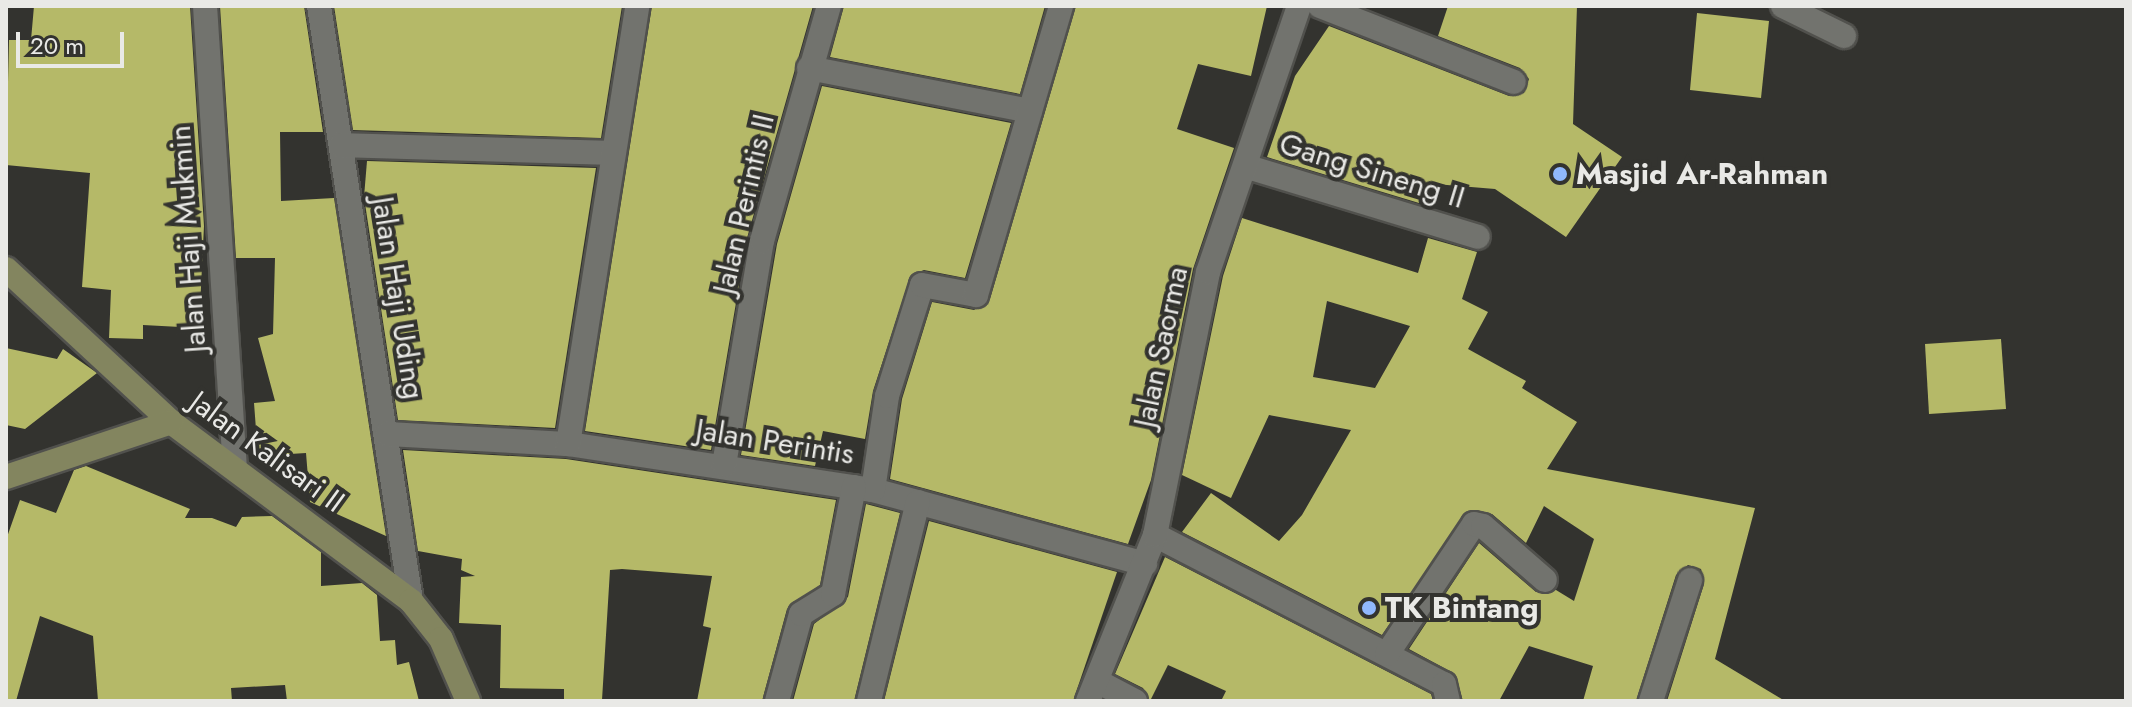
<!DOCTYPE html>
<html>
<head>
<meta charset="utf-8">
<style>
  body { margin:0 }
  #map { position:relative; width:2132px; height:707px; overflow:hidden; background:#33332f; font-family:Jost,sans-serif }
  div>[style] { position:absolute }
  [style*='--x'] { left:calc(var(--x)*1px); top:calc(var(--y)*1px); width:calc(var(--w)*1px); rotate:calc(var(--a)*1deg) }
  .building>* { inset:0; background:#b5b968 }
  .roads { filter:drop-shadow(2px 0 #51514d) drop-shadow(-2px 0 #51514d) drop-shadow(0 2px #51514d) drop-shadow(0 -2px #51514d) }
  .street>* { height:24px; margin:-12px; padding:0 12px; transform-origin:12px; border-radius:12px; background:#72736e }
  .secondary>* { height:24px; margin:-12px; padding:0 12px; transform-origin:12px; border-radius:12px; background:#83855f }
  .dots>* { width:22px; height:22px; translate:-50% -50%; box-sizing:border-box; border:4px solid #33332f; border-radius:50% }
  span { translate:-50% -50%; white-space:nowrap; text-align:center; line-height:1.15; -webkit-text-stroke:8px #33332f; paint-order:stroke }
  .street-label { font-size:30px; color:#e9e9e6 }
  .poi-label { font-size:30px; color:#e9e9e6; font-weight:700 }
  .left { translate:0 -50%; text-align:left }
  .frame { position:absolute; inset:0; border:8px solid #e9e9e6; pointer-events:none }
  .scale { position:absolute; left:16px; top:32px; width:108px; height:36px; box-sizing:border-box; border:4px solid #e9e9e6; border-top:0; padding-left:10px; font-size:24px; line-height:28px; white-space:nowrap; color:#e9e9e6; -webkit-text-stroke:6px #33332f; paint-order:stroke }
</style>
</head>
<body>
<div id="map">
  <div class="building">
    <i style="clip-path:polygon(34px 6px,190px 6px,204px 226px,199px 328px,143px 325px,143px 339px,109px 338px,111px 290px,82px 287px,90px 173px,6px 165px,9px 40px,31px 40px)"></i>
    <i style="clip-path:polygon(220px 6px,304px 6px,323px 132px,280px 132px,281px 201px,334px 198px,386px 536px,310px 502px,306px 453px,258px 456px,254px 403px,275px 401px,258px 338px,273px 334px,275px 258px,236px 258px)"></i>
    <i style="clip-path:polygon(334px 6px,622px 6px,601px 138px,353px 130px)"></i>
    <i style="clip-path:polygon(652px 6px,813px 6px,747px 238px,711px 450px,585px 431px)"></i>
    <i style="clip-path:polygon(844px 6px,1045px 6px,1020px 94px,830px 57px)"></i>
    <i style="clip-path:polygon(1076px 6px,1267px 6px,1251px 76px,1198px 64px,1177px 129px,1234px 148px,1193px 269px,1151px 480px,1128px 544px,890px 479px,902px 399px,932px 302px,974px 310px,990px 299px)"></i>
    <i style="clip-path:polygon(1448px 6px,1577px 6px,1573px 124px,1622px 157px,1566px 237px,1495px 189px,1423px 183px,1419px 203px,1267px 157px,1295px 76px,1329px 26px,1509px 96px,1524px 93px,1529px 79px,1520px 68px,1438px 36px)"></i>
    <i style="clip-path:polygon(1697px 13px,1769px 21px,1761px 98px,1690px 90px)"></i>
    <i style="clip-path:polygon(822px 86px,1011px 123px,965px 278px,924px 270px,911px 275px,873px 391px,865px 439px,823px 431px,815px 466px,741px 455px,777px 244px)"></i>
    <i style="clip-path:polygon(367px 161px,596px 168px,555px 428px,398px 420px,364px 197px)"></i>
    <i style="clip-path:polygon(evenodd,1242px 218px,1418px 273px,1428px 238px,1477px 252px,1462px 299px,1488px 312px,1468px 349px,1526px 381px,1522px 388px,1577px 422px,1547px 469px,1755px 508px,1715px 659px,1785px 701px,1667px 701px,1704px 584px,1701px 569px,1688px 565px,1676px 575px,1636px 701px,1583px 701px,1593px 666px,1529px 646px,1499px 701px,1463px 701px,1455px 674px,1409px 649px,1479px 543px,1536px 592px,1556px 590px,1574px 601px,1594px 539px,1544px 506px,1526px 543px,1492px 514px,1468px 511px,1382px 635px,1182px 532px,1211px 493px,1279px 541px,1302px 515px,1351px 430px,1269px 415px,1231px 498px,1182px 475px,1223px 276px,1242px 218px,1327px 301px,1410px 326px,1375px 388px,1313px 377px,1327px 301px)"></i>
    <i style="clip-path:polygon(2001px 339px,2006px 409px,1929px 414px,1925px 344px)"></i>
    <i style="clip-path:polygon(6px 348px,57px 359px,63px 349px,97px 373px,25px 429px,6px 425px)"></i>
    <i style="clip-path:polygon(403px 450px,566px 459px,836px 500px,820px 585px,787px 609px,762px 701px,697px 701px,711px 628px,703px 626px,712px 576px,622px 569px,610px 570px,602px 700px,564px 699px,564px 689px,500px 688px,501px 625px,459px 623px,461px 577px,475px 576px,461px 570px,462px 559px,418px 551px)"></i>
    <i style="clip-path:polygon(86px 466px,190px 509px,185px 518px,212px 518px,236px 527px,242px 517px,272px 516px,321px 552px,321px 586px,362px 583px,377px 595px,380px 641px,395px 640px,397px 665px,409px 662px,419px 701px,287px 701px,285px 685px,231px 688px,232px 701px,98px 701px,93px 636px,40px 616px,16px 701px,6px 701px,6px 540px,20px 500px,56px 513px,74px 470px)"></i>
    <i style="clip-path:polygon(866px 504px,900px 513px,854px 701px,793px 701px,814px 624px,848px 597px)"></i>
    <i style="clip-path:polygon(929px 521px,1117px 572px,1073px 701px,884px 701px)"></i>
    <i style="clip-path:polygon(1165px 557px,1431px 694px,1433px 701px,1221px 701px,1226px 691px,1168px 665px,1150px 701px,1143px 688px,1115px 674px)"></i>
  </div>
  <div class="roads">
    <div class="street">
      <i style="--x:205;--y:6;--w:463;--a:86.3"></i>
      <i style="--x:319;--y:6;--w:602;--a:81.21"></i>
      <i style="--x:1320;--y:6;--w:208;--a:21.4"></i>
      <i style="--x:1783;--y:6;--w:68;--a:26.2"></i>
      <i style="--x:809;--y:68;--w:225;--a:11"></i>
      <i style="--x:341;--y:145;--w:270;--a:1.7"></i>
      <i style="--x:1248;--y:167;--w:240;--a:16.9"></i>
      <i style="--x:387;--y:434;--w:181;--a:3.2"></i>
      <i style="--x:568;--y:444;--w:308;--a:8.6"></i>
      <i style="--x:873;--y:490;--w:282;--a:15.2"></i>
      <i style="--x:568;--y:444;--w:443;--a:-81"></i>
      <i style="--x:724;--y:465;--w:227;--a:-80.4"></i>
      <i style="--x:762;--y:241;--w:244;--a:-74.1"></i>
      <i style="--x:873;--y:490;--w:95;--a:-81.5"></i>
      <i style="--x:887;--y:396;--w:116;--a:-72.5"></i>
      <i style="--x:922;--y:285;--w:55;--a:10.5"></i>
      <i style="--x:976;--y:295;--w:301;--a:-73.6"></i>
      <i style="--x:1155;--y:535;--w:325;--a:27.3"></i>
      <i style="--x:1444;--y:684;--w:17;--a:77"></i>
      <i style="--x:1387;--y:654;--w:156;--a:-56.2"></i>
      <i style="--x:1474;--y:524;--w:9;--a:13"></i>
      <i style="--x:1483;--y:526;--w:82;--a:41.1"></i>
      <i style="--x:1097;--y:681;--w:43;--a:27.8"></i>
      <i style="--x:777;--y:701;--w:90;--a:-74.6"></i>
      <i style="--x:801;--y:614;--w:38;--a:-32"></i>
      <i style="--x:833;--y:594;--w:109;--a:-78.9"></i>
      <i style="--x:869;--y:701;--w:205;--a:-76.2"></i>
      <i style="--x:1088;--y:701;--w:179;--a:-68"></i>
      <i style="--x:1155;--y:535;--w:268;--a:-78.6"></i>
      <i style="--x:1208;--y:272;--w:281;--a:-71.1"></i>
      <i style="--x:1651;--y:701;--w:127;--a:-72.1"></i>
    </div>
    <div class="secondary">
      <i style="--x:6;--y:269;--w:225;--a:42.8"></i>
      <i style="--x:171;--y:422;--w:299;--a:36.7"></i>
      <i style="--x:411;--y:601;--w:48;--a:51.7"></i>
      <i style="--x:441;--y:639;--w:68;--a:66.5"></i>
      <i style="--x:6;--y:477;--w:174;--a:-18.4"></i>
    </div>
  </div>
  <div class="dots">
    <i style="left:1560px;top:174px;background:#90b8fd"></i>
    <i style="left:1369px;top:608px;background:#90b8fd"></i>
  </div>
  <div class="street-label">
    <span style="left:1372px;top:171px;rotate:17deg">Gang Sineng II</span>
    <span style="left:744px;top:204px;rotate:-77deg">Jalan Perintis II</span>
    <span style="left:188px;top:239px;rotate:-94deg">Jalan Haji Mukmin</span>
    <span style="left:398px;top:298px;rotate:81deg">Jalan Haji Uding</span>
    <span style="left:1161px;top:347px;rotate:-78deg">Jalan Saorma</span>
    <span style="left:775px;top:442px;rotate:9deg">Jalan Perintis</span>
    <span style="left:267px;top:452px;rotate:36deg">Jalan Kalisari II</span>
  </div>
  <div class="poi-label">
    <span class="left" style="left:1576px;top:174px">Masjid Ar-Rahman</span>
    <span class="left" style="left:1385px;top:608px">TK Bintang</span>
  </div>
  <div class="frame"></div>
  <div class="scale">20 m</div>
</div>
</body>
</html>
